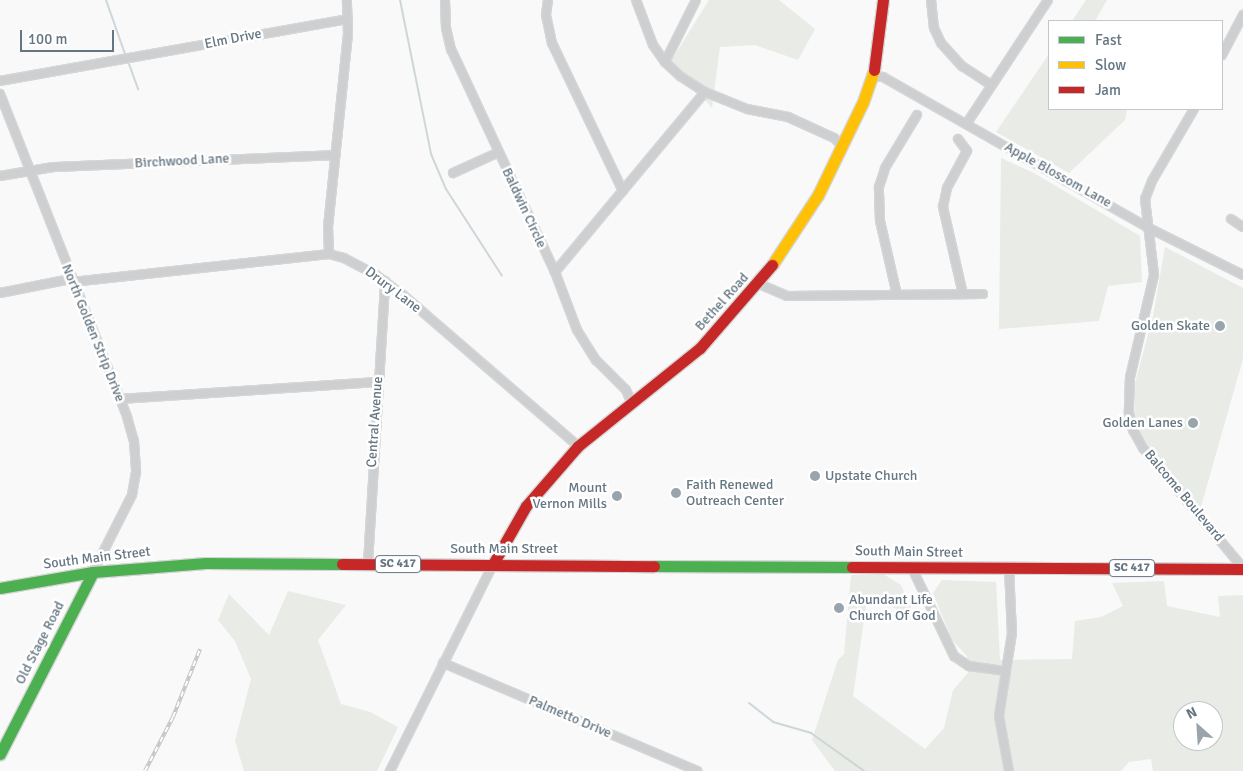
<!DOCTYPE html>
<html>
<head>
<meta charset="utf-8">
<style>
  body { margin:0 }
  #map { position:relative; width:1243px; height:771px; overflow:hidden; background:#f9f9f9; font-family:Signika,sans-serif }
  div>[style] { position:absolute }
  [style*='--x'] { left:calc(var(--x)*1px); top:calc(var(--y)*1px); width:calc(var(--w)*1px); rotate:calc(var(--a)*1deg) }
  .green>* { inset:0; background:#e8ebe6 }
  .stream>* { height:2px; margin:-1px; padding:0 1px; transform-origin:1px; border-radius:1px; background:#ced6d9 }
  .roads { filter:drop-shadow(1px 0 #d5d6d7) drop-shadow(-1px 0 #d5d6d7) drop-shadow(0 1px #d5d6d7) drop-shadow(0 -1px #d5d6d7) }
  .street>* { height:8px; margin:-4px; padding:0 4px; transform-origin:4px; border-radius:4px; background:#cecfd0 }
  .fast>* { height:11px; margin:-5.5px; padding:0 5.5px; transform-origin:5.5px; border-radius:5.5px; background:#4caf50 }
  .slow>* { height:11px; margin:-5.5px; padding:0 5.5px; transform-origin:5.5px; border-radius:5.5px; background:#ffc107 }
  .jam>* { height:11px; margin:-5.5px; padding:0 5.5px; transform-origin:5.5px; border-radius:5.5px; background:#c62828 }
  .rail>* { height:4px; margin-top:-2px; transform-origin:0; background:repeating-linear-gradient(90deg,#fff 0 5.5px,#c3c5c6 0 11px); box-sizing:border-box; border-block:1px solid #c3c5c6 }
  .dots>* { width:14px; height:14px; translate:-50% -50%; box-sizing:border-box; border:2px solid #fff; border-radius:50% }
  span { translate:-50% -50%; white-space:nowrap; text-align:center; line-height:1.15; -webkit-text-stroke:5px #fff; paint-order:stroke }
  .shield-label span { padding:1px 4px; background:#fff; border:1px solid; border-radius:4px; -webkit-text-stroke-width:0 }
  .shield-label { font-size:12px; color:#657683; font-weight:700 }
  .street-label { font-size:14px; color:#657683 }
  .poi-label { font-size:14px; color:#657683 }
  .right { translate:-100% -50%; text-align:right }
  .left { translate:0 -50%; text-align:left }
  .legend { position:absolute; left:1048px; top:20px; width:175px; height:90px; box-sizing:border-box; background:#fff; border:1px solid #c1c8cd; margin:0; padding:6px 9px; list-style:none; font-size:15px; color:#657683 }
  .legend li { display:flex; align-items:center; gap:10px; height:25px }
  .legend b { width:25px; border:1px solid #c1c8cd }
  .north { position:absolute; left:1173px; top:701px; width:50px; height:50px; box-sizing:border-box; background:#fff; border:1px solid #c1c8cd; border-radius:50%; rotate:334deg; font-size:14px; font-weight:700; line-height:20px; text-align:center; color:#657683 }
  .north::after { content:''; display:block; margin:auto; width:18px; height:22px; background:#99a4ac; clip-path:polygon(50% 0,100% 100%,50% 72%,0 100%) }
  .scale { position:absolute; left:20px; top:30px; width:94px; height:22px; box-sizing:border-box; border:2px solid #657683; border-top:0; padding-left:6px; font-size:15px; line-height:18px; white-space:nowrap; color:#657683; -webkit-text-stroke:4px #fff; paint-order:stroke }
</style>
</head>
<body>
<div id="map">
  <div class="green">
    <i style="clip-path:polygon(709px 0,779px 0,815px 29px,798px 60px,755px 45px,720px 47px,712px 108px,671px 61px)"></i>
    <i style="clip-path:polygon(1086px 0,1107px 0,1095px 21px,1072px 21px)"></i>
    <i style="clip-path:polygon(1049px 54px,1049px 109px,1127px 109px,1125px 120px,1069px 173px,996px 132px)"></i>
    <i style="clip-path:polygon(1001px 158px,1034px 173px,1140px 236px,1142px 282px,1108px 286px,1099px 321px,999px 329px)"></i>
    <i style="clip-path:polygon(1165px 247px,1243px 288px,1243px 359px,1200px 510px,1134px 427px,1135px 383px,1153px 316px)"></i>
    <i style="clip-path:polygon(evenodd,883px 574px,901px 585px,916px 619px,885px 603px,866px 606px,853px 696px,925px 749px,944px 728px,953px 690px,968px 673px,967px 656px,952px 640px,933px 593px,942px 580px,996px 582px,1000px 660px,1072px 659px,1075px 621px,1101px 617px,1123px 606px,1112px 583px,1164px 581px,1167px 606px,1220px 617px,1218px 596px,1243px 595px,1243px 771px,1153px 771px,1151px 759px,1129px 762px,1121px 771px,835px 771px,812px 740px,838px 660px,844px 654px,851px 575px,883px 574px,1183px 711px,1213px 711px,1213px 741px,1183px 741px,1183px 711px)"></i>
    <i style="clip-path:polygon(288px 591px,346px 605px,318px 640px,341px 704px,370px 712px,398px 727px,377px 771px,244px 771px,235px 741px,251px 679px,235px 641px,218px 620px,229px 594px,269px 635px)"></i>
  </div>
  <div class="stream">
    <i style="--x:106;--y:0;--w:57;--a:70.6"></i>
    <i style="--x:400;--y:0;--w:157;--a:78.6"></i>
    <i style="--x:431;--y:154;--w:38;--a:67"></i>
    <i style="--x:446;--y:189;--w:103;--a:57.2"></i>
    <i style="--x:129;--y:64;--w:27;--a:70"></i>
    <i style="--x:749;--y:703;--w:31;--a:38"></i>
    <i style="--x:773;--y:722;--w:40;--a:16"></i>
    <i style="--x:811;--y:733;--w:65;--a:35.6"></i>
  </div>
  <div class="roads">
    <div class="street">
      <i style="--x:445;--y:0;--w:28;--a:88"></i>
      <i style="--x:446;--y:28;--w:22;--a:77"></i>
      <i style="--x:451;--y:49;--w:246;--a:65"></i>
      <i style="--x:555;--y:272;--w:62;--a:69.2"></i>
      <i style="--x:577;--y:330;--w:36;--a:58"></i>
      <i style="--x:596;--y:360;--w:42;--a:45"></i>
      <i style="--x:626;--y:390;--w:12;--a:66"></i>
      <i style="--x:548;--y:0;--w:15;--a:98"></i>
      <i style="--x:546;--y:15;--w:29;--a:78"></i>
      <i style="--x:552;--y:43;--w:164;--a:64.4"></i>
      <i style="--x:636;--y:0;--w:48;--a:69.3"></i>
      <i style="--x:653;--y:45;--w:21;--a:55"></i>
      <i style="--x:665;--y:62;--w:21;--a:43"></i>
      <i style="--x:680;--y:76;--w:30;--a:33"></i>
      <i style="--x:705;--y:92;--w:45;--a:22"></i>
      <i style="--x:747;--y:109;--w:42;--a:11"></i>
      <i style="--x:788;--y:117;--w:51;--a:24.5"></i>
      <i style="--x:834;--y:138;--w:11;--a:45"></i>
      <i style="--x:931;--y:0;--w:28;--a:84"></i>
      <i style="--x:934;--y:28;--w:17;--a:65"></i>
      <i style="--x:941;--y:43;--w:31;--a:48"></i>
      <i style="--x:962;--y:66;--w:35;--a:33"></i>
      <i style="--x:1222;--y:55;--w:45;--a:-62.3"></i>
      <i style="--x:665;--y:62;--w:69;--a:-63.4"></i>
      <i style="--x:872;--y:76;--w:11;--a:5"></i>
      <i style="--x:883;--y:77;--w:304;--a:29.6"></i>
      <i style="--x:1147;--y:227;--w:107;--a:26.6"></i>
      <i style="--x:0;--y:81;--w:353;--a:-10.1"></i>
      <i style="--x:0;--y:94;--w:347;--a:68.5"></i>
      <i style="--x:127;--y:417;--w:25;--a:74"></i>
      <i style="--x:134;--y:441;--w:31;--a:86"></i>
      <i style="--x:136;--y:472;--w:23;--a:100"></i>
      <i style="--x:132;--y:495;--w:86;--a:116.9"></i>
      <i style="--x:1194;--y:109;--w:83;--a:120.3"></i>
      <i style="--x:1152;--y:181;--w:19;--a:111"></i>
      <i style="--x:1145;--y:199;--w:77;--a:83.2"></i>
      <i style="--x:1154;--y:275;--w:105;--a:103.2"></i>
      <i style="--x:1130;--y:377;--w:36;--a:92"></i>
      <i style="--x:1129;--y:413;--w:17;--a:77"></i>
      <i style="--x:1133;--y:430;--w:21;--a:61"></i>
      <i style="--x:1143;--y:448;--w:156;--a:50.2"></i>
      <i style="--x:967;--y:123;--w:147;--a:-56.6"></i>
      <i style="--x:958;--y:139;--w:15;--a:53"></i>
      <i style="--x:967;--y:151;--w:42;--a:118.4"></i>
      <i style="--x:947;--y:188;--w:19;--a:102"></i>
      <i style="--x:943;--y:207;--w:89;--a:77.1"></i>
      <i style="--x:453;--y:173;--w:48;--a:-24.4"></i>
      <i style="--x:0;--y:176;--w:54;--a:-9.6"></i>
      <i style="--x:53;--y:167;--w:281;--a:-2.4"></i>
      <i style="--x:1231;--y:219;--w:14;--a:34"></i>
      <i style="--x:329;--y:254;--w:27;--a:-92"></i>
      <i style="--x:328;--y:227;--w:195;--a:-84.1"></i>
      <i style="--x:348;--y:33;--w:33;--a:-92"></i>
      <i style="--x:555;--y:272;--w:234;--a:-50.2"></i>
      <i style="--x:72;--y:282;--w:259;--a:-6.2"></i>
      <i style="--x:329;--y:254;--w:16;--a:15"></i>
      <i style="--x:344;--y:258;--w:36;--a:28"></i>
      <i style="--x:376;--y:275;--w:34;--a:37"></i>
      <i style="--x:403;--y:295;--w:231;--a:40.8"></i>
      <i style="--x:759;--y:284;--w:30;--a:23"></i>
      <i style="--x:787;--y:296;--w:196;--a:-0.6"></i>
      <i style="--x:0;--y:293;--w:72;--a:-11.2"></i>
      <i style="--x:897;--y:295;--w:76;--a:-102.9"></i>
      <i style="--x:880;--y:221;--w:34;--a:-92"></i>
      <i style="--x:879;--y:187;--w:20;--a:-72"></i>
      <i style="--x:885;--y:168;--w:62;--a:-58.9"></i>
      <i style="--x:120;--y:399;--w:258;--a:-3.8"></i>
      <i style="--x:368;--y:563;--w:282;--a:-86.5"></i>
      <i style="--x:912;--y:568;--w:98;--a:64.5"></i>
      <i style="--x:954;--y:656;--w:18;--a:34"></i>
      <i style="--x:969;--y:666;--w:37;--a:8"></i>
      <i style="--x:1009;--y:568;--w:65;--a:87.4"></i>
      <i style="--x:1012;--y:633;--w:84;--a:98.9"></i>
      <i style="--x:999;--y:716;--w:56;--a:79.7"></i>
      <i style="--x:443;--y:663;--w:276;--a:23"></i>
      <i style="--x:390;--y:771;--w:231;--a:-63.5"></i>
    </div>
    <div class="fast">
      <i style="--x:654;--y:566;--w:198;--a:0.3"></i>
      <i style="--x:0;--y:588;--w:94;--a:-9.8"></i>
      <i style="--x:93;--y:572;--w:113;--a:-4.6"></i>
      <i style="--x:206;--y:563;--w:136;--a:0.4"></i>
      <i style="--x:0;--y:754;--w:204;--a:-62.9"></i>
    </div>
    <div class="slow">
      <i style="--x:772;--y:265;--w:84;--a:-56.7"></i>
      <i style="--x:818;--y:195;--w:103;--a:-64.2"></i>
      <i style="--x:863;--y:102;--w:34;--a:-71"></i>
    </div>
    <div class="jam">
      <i style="--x:874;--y:70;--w:71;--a:-82.7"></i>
      <i style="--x:342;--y:564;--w:312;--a:0.4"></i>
      <i style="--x:493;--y:564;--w:67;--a:-60.4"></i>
      <i style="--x:526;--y:506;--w:79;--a:-49.1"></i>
      <i style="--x:578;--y:446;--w:156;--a:-38.8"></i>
      <i style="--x:700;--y:348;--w:110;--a:-49.1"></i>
      <i style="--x:852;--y:567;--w:391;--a:0.3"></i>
    </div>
  </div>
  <div class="rail">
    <i style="--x:145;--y:771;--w:61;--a:-62.6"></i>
    <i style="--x:173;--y:717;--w:73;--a:-68.3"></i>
  </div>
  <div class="dots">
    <i style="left:1220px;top:326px;background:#99a4ac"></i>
    <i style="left:1193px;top:423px;background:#99a4ac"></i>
    <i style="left:815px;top:476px;background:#99a4ac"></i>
    <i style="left:676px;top:493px;background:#99a4ac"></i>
    <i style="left:617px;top:496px;background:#99a4ac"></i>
    <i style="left:839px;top:608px;background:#99a4ac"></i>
  </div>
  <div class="shield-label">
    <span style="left:398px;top:564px">SC 417</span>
    <span style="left:1132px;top:568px">SC 417</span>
  </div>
  <div class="street-label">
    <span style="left:233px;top:39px;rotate:-11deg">Elm Drive</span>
    <span style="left:182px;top:161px;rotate:-3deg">Birchwood Lane</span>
    <span style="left:1058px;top:175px;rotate:29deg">Apple Blossom Lane</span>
    <span style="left:524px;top:208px;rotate:65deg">Baldwin Circle</span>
    <span style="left:393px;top:290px;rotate:37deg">Drury Lane</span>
    <span style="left:722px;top:302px;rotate:-48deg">Bethel Road</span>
    <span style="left:93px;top:333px;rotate:68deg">North Golden Strip Drive</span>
    <span style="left:375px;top:422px;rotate:-86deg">Central Avenue</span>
    <span style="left:1184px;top:496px;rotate:50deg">Balcome Boulevard</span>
    <span style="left:504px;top:549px">South Main Street</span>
    <span style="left:909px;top:552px;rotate:1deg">South Main Street</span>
    <span style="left:97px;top:558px;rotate:-7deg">South Main Street</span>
    <span style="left:40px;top:643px;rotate:-63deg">Old Stage Road</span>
    <span style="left:570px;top:717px;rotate:23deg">Palmetto Drive</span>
  </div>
  <div class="poi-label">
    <span class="right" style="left:1210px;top:326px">Golden Skate</span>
    <span class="right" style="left:1183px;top:423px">Golden Lanes</span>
    <span class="left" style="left:825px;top:476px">Upstate Church</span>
    <span class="left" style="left:686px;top:493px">Faith Renewed<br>Outreach Center</span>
    <span class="right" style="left:607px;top:496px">Mount<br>Vernon Mills</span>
    <span class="left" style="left:849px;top:608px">Abundant Life<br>Church Of God</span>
  </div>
  <ul class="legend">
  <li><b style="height:6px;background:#4caf50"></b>Fast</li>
  <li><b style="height:6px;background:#ffc107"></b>Slow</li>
  <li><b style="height:6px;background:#c62828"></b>Jam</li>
  </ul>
  <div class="north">N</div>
  <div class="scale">100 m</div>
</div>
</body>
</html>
